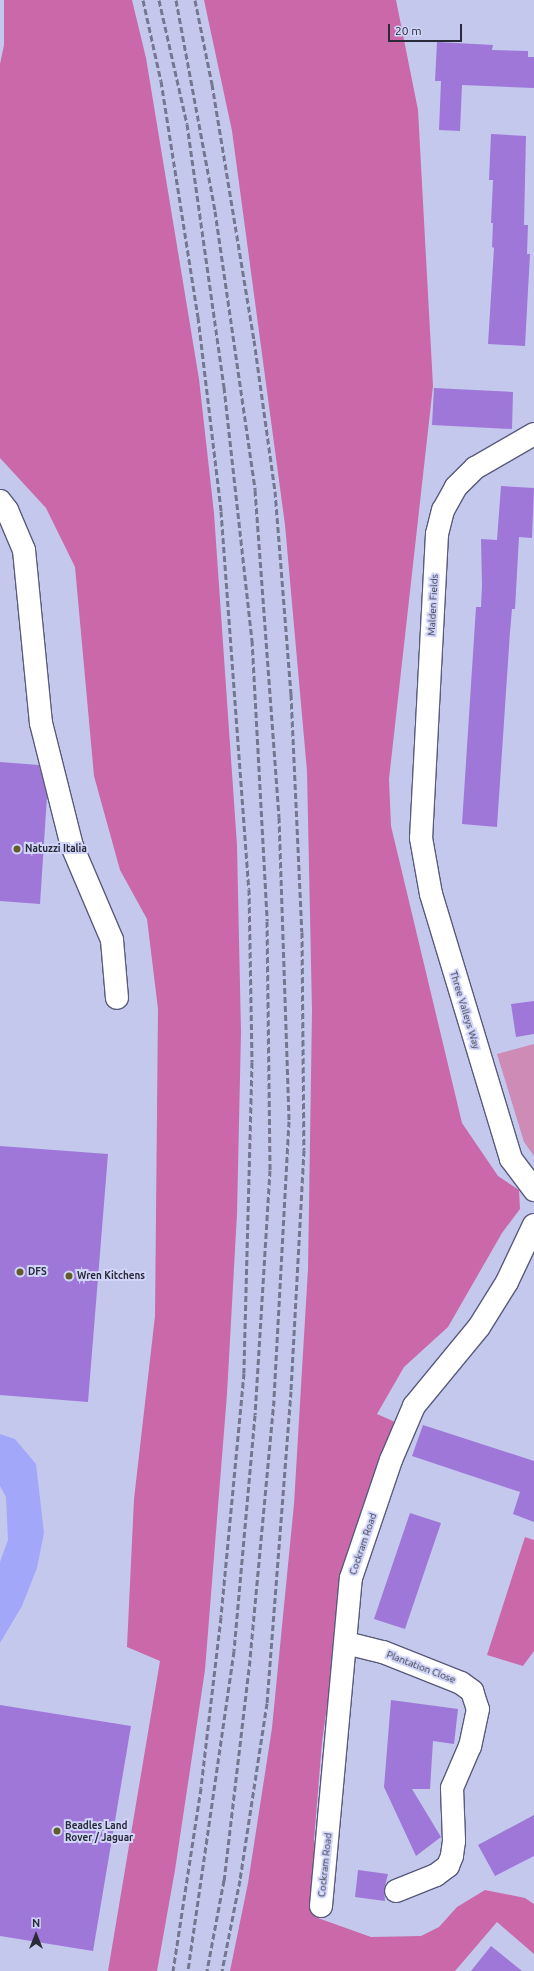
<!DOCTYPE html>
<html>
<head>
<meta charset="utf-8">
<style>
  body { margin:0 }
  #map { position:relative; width:534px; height:1971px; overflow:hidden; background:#c5c8ed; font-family:Ubuntu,sans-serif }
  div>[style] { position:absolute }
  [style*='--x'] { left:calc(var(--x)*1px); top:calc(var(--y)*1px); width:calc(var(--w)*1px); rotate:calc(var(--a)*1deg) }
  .green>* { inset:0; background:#cd8bb6 }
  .forest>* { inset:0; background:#ca68aa }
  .water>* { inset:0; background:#a3a7fa }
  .building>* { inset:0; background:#9e77d9 }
  .roads { filter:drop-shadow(1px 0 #595b7b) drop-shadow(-1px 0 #595b7b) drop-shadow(0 1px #595b7b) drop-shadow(0 -1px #595b7b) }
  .minor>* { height:22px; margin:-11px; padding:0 11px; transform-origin:11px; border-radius:11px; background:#fff }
  .rail>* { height:3px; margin-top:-1.5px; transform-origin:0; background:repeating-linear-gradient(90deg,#757790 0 6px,transparent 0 9px) }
  .dots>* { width:11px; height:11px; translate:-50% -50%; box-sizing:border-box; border:2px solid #d2d5fa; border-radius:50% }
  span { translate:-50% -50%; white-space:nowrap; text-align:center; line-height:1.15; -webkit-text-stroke:4px #d2d5fa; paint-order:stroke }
  .street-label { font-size:10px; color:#292b38 }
  .poi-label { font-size:10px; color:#292b38; font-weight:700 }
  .left { translate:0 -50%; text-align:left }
  .north { position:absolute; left:16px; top:1915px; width:40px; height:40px; -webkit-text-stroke:3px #d2d5fa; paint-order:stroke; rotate:0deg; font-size:11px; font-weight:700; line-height:16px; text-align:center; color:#292b38 }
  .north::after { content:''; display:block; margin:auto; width:14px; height:18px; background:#292b38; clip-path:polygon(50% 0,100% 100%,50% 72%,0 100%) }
  .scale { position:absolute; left:388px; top:24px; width:74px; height:18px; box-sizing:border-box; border:2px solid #292b38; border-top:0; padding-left:5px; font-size:12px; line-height:14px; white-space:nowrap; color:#292b38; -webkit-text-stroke:3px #d2d5fa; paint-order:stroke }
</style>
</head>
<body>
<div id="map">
  <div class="green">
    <i style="clip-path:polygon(534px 1044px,534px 1156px,524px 1142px,497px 1054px)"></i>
  </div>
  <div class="forest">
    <i style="clip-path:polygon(4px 0,132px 0,146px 58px,199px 379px,214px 513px,237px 845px,241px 1032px,237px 1214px,227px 1394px,205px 1670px,175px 1870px,157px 1971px,108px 1971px,160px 1661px,127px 1647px,134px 1499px,155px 1316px,158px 1009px,147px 919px,120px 870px,94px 776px,75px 567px,46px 508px,0 458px,0 64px,4px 45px)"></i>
    <i style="clip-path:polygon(204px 0,396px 0,418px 110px,433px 386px,389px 779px,391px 826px,462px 1123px,498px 1176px,519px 1190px,520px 1209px,502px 1233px,448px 1327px,404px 1367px,377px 1414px,395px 1422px,369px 1508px,331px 1678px,322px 1742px,314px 1840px,314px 1879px,315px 1917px,371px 1937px,421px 1936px,439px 1927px,457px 1907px,485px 1890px,525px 1898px,534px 1904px,534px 1954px,497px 1922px,455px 1971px,230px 1971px,248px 1883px,272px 1728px,294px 1504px,308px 1269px,312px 1011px,307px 771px,285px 525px,232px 131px)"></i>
    <i style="clip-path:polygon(525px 1537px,534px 1540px,534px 1651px,523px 1666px,487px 1655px)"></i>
  </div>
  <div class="water">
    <i style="clip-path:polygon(0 1434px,15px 1439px,36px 1464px,44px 1533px,37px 1568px,22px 1606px,0 1643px,0 1562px,8px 1540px,6px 1497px,0 1486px)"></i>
  </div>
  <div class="building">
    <i style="clip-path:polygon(437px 42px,493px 45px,492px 50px,528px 51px,528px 57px,534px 57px,534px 88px,462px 85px,460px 131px,439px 130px,441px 81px,435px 81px)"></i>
    <i style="clip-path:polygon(491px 134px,526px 136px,524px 225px,528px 225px,527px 254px,530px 254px,525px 346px,488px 344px,494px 248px,492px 247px,493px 223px,491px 223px,493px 180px,489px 180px)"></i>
    <i style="clip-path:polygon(434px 388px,513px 392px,512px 429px,432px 425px)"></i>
    <i style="clip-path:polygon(501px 486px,534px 488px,532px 538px,519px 537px,515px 609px,512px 609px,510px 632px,497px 827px,462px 824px,476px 607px,481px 607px,482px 585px,481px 539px,497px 540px)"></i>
    <i style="clip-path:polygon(0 762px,39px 765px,47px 796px,40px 904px,0 901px)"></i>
    <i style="clip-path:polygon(534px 1001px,534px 1034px,516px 1037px,511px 1004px)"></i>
    <i style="clip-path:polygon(0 1146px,108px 1154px,88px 1402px,0 1395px)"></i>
    <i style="clip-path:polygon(423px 1425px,534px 1461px,534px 1522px,513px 1514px,520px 1492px,412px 1456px)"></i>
    <i style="clip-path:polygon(410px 1513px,441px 1523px,405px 1629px,374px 1619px)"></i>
    <i style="clip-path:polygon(391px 1700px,458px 1709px,454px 1744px,433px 1741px,430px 1789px,412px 1789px,441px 1837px,416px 1856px,384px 1787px)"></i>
    <i style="clip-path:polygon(0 1705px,131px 1726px,93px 1951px,0 1936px)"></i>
    <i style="clip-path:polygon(534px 1815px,534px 1856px,495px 1876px,478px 1845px)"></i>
    <i style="clip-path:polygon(358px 1870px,388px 1874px,384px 1890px,385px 1901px,355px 1897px)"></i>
    <i style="clip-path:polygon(491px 1946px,522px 1971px,471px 1971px)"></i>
  </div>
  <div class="roads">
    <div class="minor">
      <i style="--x:534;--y:434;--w:68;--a:150"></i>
      <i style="--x:475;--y:468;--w:27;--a:135"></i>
      <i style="--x:456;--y:487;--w:26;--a:119"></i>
      <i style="--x:443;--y:510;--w:25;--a:104"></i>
      <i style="--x:437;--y:534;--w:304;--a:93"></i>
      <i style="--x:421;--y:838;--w:57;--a:79.9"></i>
      <i style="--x:431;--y:894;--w:277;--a:73.2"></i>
      <i style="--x:511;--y:1159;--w:39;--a:53"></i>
      <i style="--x:0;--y:501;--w:11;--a:52"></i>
      <i style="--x:7;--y:510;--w:43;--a:67"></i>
      <i style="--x:24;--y:550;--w:174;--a:84.4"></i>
      <i style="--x:41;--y:723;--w:127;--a:75.9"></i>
      <i style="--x:72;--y:846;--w:102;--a:66.9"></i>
      <i style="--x:112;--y:940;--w:58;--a:85.1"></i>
      <i style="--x:346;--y:1643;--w:38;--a:14"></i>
      <i style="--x:383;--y:1652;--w:84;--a:21.7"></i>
      <i style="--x:461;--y:1683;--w:14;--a:36"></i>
      <i style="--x:472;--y:1691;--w:19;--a:72"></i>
      <i style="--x:478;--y:1709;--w:38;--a:102"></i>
      <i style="--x:470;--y:1746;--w:46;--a:113.2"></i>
      <i style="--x:452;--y:1788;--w:53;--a:87.8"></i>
      <i style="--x:454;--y:1841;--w:15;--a:98"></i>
      <i style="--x:452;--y:1856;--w:11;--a:112"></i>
      <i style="--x:448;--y:1866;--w:15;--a:143"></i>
      <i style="--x:436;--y:1875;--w:43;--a:158.2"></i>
      <i style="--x:321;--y:1906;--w:329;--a:-84.8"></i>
      <i style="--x:351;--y:1578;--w:125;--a:-71.3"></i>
      <i style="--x:391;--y:1460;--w:59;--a:-66.9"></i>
      <i style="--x:414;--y:1406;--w:102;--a:-50.6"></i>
      <i style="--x:479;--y:1327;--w:53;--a:-58.1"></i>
      <i style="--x:507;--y:1282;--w:63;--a:-64.7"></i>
    </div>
  </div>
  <div class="rail">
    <i style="--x:143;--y:0;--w:83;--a:77.5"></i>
    <i style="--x:161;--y:81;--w:239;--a:81.1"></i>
    <i style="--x:198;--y:317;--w:195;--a:83.2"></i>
    <i style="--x:221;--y:511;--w:379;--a:85.8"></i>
    <i style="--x:249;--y:889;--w:173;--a:89"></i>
    <i style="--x:252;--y:1062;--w:311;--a:91.5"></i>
    <i style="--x:244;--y:1373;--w:245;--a:95.4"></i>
    <i style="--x:221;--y:1617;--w:172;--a:96.7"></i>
    <i style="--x:201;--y:1788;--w:185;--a:98.7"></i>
    <i style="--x:159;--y:0;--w:127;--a:77.3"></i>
    <i style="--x:187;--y:124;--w:266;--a:82"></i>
    <i style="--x:224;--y:387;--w:255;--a:83.7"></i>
    <i style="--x:252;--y:640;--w:281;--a:86.9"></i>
    <i style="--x:267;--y:921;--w:249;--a:89.3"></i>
    <i style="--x:270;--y:1170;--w:245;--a:93.5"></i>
    <i style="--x:255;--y:1415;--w:237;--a:95.1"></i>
    <i style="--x:234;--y:1651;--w:323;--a:98.2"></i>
    <i style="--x:176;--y:0;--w:215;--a:79.5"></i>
    <i style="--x:215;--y:211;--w:282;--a:81.8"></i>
    <i style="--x:255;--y:490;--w:328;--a:85.8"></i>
    <i style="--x:279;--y:817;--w:304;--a:88.1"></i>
    <i style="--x:289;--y:1121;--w:279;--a:93.1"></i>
    <i style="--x:274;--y:1400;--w:261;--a:95.3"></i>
    <i style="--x:250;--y:1660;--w:222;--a:96.7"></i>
    <i style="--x:224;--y:1880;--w:93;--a:100.6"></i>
    <i style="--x:195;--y:0;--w:86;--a:78.6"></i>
    <i style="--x:212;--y:84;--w:259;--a:80.7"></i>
    <i style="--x:254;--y:340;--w:152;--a:82.1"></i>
    <i style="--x:275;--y:491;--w:204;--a:85.5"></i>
    <i style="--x:291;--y:694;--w:238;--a:87.4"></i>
    <i style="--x:302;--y:932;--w:218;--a:89.5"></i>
    <i style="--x:304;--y:1150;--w:241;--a:93.1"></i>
    <i style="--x:291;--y:1391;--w:313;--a:94.4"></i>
    <i style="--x:267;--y:1703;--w:179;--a:98.7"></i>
    <i style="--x:240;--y:1880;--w:93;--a:101.2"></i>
  </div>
  <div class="dots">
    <i style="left:17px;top:849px;background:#635b28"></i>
    <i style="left:20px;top:1272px;background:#635b28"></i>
    <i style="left:69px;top:1276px;background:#635b28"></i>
    <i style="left:57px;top:1831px;background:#635b28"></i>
  </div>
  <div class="street-label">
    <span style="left:433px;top:605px;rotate:-87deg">Malden Fields</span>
    <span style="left:465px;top:1010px;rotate:73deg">Three Valleys Way</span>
    <span style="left:363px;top:1544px;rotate:-71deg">Cockram Road</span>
    <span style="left:421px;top:1667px;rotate:21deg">Plantation Close</span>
    <span style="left:325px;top:1865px;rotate:-84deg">Cockram Road</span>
  </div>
  <div class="poi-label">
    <span class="left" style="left:25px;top:849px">Natuzzi Italia</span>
    <span class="left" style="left:28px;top:1272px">DFS</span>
    <span class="left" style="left:77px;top:1276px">Wren Kitchens</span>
    <span class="left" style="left:65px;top:1831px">Beadles Land<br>Rover / Jaguar</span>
  </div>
  <div class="north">N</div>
  <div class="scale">20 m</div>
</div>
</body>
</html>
